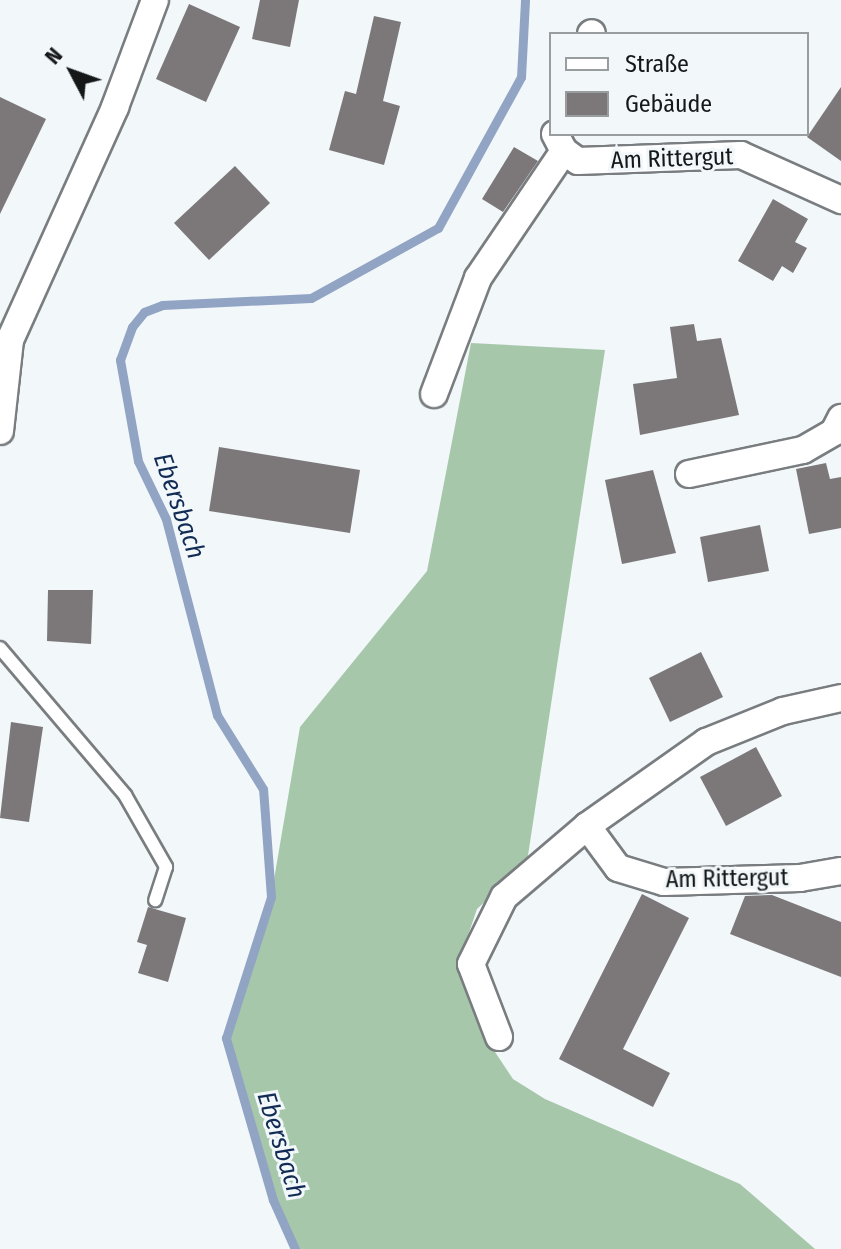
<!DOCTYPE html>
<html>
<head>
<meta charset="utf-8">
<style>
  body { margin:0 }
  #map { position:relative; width:841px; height:1249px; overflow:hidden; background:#f2f7fa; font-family:"Fira Sans Condensed",sans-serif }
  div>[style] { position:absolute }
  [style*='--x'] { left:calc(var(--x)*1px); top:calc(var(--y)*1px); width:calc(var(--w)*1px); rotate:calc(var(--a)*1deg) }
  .forest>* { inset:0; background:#a7c7ab }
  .stream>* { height:9px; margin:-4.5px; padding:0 4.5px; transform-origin:4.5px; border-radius:4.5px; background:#91a4c4 }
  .building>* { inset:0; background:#7c787a }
  .roads { filter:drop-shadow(2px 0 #797d80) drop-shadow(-2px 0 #797d80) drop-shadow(0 2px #797d80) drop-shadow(0 -2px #797d80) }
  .service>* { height:12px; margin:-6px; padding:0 6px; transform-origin:6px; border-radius:6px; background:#fff }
  .minor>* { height:26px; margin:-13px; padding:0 13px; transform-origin:13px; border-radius:13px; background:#fff }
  span { translate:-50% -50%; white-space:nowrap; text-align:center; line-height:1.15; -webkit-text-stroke:6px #f2f7fa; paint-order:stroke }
  .street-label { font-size:24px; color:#151718 }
  .water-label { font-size:26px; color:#112b54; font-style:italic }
  .legend { position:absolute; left:549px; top:32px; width:260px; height:104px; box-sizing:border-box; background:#f2f7fa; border:2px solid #9a9da0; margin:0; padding:10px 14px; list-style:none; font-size:24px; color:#151718 }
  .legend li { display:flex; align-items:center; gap:16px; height:40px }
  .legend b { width:40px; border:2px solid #9a9da0 }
  .north { position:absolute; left:32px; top:32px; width:80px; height:80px; -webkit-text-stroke:6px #f2f7fa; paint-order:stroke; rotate:311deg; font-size:22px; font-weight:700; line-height:32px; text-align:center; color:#151718 }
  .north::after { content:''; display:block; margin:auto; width:28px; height:36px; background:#151718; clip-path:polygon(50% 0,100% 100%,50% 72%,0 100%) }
</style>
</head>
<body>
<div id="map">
  <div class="forest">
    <i style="clip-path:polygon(471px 343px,605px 350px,527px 862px,477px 909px,459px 962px,483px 1034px,513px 1079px,545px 1099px,740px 1184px,815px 1249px,295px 1249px,273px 1200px,226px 1038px,271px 897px,300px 727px,427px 571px)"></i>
  </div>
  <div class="stream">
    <i style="--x:295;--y:1249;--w:54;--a:-114.2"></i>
    <i style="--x:273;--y:1200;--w:169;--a:-106.2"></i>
    <i style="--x:226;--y:1038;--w:148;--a:-72.3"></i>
    <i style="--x:271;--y:897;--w:108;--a:-94.2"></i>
    <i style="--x:263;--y:789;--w:87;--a:-121.9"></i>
    <i style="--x:217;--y:715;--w:203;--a:-104.6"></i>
    <i style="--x:166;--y:519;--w:64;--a:-115.8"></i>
    <i style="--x:138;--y:461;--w:103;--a:-100.1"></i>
    <i style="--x:120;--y:360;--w:35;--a:-70"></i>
    <i style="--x:132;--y:327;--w:19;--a:-51"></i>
    <i style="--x:144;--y:312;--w:19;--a:-21"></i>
    <i style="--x:162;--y:305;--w:149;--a:-2.7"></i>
    <i style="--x:311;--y:298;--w:145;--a:-28.9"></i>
    <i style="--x:438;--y:228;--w:172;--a:-61.2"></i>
    <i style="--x:521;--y:77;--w:77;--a:-87"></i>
  </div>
  <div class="building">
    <i style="clip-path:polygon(260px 0,299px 0,290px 47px,252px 39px)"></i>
    <i style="clip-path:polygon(189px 4px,240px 27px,206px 102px,156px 79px)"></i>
    <i style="clip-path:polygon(374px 16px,401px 22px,383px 101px,400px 106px,384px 165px,329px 150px,345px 91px,356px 94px)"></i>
    <i style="clip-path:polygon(841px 87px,841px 161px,807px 137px)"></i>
    <i style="clip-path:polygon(0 97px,46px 119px,0 214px)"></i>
    <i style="clip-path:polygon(514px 147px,538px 161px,503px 212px,482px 199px)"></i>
    <i style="clip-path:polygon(235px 166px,270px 203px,209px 260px,174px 223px)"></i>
    <i style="clip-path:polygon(773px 199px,808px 219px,795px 242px,807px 248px,793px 273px,782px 266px,773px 281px,738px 261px)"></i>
    <i style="clip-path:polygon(694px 324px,697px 341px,721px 338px,739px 415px,640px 435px,633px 384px,677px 378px,670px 327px)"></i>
    <i style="clip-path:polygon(219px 447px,360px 470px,350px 533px,209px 511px)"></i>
    <i style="clip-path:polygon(826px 463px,830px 479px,841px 477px,841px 528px,809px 534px,796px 469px)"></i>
    <i style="clip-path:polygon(653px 470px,676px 553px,622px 564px,605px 480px)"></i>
    <i style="clip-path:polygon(760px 525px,769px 571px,708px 582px,700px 537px)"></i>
    <i style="clip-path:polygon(48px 590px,93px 590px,91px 644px,47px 641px)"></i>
    <i style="clip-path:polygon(701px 652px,723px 697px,670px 722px,649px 678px)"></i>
    <i style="clip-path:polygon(11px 722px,43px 727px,29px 822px,0 818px)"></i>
    <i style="clip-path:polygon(756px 747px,782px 796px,726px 826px,700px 777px)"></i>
    <i style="clip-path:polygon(642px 894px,689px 918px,623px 1049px,670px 1073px,653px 1107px,559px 1059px)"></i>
    <i style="clip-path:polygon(772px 895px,841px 922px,841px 977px,730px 934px,745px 896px)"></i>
    <i style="clip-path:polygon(148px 907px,186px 918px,168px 982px,138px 973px,147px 945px,137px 942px)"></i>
  </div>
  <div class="roads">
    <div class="service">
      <i style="--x:0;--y:648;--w:193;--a:49.6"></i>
      <i style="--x:125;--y:795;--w:83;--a:60.3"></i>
      <i style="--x:166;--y:867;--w:35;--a:108"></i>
    </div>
    <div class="minor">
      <i style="--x:591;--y:34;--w:1;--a:-45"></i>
      <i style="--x:555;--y:134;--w:19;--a:62"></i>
      <i style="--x:564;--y:151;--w:17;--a:36"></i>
      <i style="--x:578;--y:161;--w:163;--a:-2.1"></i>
      <i style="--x:741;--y:155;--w:110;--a:24.2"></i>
      <i style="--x:434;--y:394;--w:124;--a:-69.2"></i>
      <i style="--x:478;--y:278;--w:153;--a:-55.9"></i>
      <i style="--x:0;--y:431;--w:92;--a:-83.7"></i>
      <i style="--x:10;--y:340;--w:256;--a:-65.7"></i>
      <i style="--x:115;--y:107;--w:114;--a:-69.5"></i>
      <i style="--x:689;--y:474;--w:116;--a:-11.9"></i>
      <i style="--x:803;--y:450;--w:36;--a:-30"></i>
      <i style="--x:834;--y:432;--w:16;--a:-63"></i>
      <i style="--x:587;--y:826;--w:52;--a:53.6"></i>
      <i style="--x:618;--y:868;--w:48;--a:16.9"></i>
      <i style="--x:664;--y:882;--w:136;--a:-1.7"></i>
      <i style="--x:800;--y:878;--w:42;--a:-9.7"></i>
      <i style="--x:499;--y:1037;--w:78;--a:-111"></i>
      <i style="--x:471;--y:964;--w:75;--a:-63.8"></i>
      <i style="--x:504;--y:897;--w:109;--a:-40.5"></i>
      <i style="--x:587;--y:826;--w:146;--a:-35.2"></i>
      <i style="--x:706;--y:742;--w:83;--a:-21.9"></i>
      <i style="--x:783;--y:711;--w:59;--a:-12.6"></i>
    </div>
  </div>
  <div class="street-label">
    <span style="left:672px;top:159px;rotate:-2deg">Am Rittergut</span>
    <span style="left:727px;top:879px;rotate:-1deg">Am Rittergut</span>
  </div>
  <div class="water-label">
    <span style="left:179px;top:506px;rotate:71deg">Ebersbach</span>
    <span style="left:281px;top:1145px;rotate:73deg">Ebersbach</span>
  </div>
  <ul class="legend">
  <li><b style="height:10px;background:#fff"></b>Straße</li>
  <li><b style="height:22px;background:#7c787a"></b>Gebäude</li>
  </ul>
  <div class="north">N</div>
</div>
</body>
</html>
